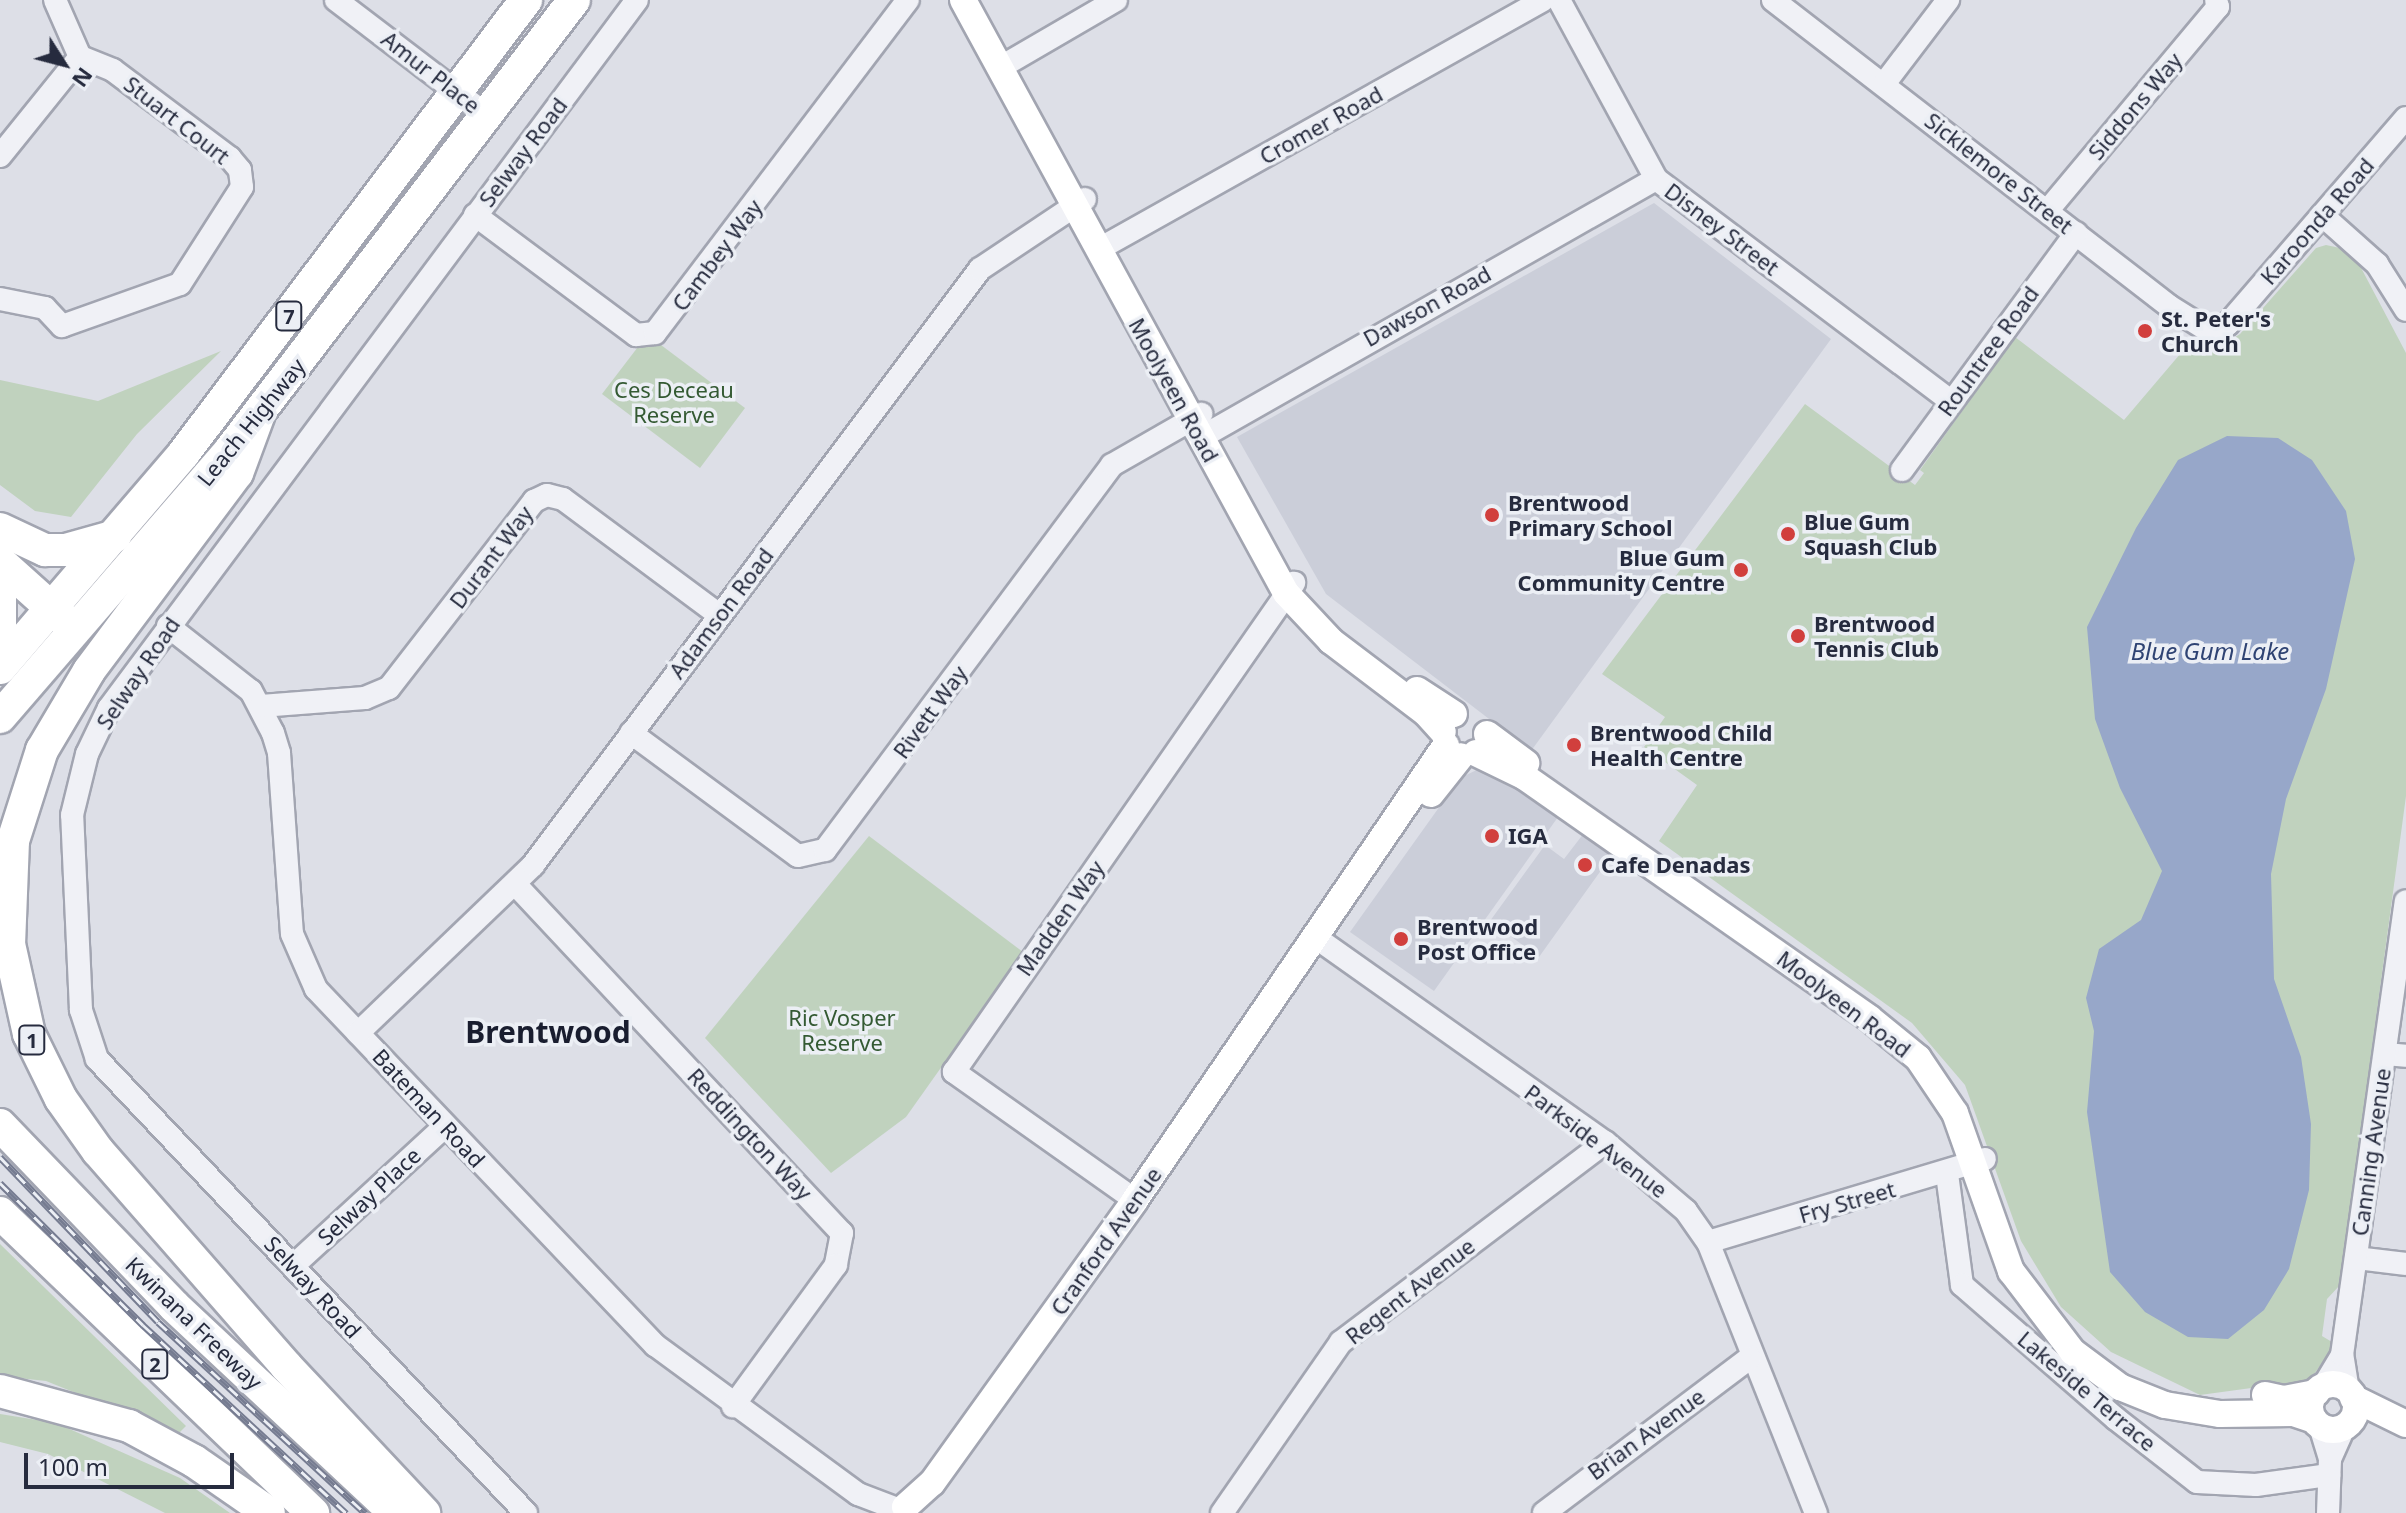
<!DOCTYPE html>
<html>
<head>
<meta charset="utf-8">
<style>
  body { margin:0 }
  #map { position:relative; width:2406px; height:1513px; overflow:hidden; background:#dddfe7; font-family:"Noto Sans",sans-serif }
  div>[style] { position:absolute }
  [style*='--x'] { left:calc(var(--x)*1px); top:calc(var(--y)*1px); width:calc(var(--w)*1px); rotate:calc(var(--a)*1deg) }
  .built>* { inset:0; background:#cbced9 }
  .green>* { inset:0; background:#c0d2be }
  .water>* { inset:0; background:#97a7c9 }
  .roads { filter:drop-shadow(2px 0 #a2a5b1) drop-shadow(-2px 0 #a2a5b1) drop-shadow(0 2px #a2a5b1) drop-shadow(0 -2px #a2a5b1) }
  .minor>* { height:22px; margin:-11px; padding:0 11px; transform-origin:11px; border-radius:11px; background:#f0f1f6 }
  .major>* { height:26px; margin:-13px; padding:0 13px; transform-origin:13px; border-radius:13px; background:#fff }
  .major>.ring { margin:-13px; padding:0; box-sizing:content-box; background:none; border:26px solid #fff; border-radius:50% }
  .highway>* { height:32px; margin:-16px; padding:0 16px; transform-origin:16px; border-radius:16px; background:#fff }
  .rail>* { height:7px; margin-top:-3.5px; transform-origin:0; background:repeating-linear-gradient(90deg,#eceff5 0 12px,#767c91 0 24px); box-sizing:border-box; border-block:2px solid #767c91 }
  .dots>* { width:22px; height:22px; translate:-50% -50%; box-sizing:border-box; border:4px solid #eceff5; border-radius:50% }
  span { translate:-50% -50%; white-space:nowrap; text-align:center; line-height:1.15; -webkit-text-stroke:7px #eceff5; paint-order:stroke }
  .shield-label span { padding:2px 6px; background:#eceff5; border:2px solid; border-radius:6px; -webkit-text-stroke-width:0 }
  .shield-label { font-size:20px; color:#262b3e; font-weight:700 }
  .street-label { font-size:22px; color:#262b3e }
  .poi-label { font-size:22px; color:#262b3e; font-weight:700 }
  .left { translate:0 -50%; text-align:left }
  .right { translate:-100% -50%; text-align:right }
  .park-label { font-size:22px; color:#345a33 }
  .water-label { font-size:24px; color:#2f4373; font-style:italic }
  .district-label { font-size:30px; color:#191d2f; font-weight:700 }
  .north { position:absolute; left:24px; top:24px; width:80px; height:80px; -webkit-text-stroke:6px #eceff5; paint-order:stroke; rotate:126deg; font-size:22px; font-weight:700; line-height:32px; text-align:center; color:#262b3e }
  .north::after { content:''; display:block; margin:auto; width:28px; height:36px; background:#262b3e; clip-path:polygon(50% 0,100% 100%,50% 72%,0 100%) }
  .scale { position:absolute; left:24px; top:1453px; width:210px; height:36px; box-sizing:border-box; border:4px solid #262b3e; border-top:0; padding-left:10px; font-size:24px; line-height:28px; white-space:nowrap; color:#262b3e; -webkit-text-stroke:6px #eceff5; paint-order:stroke }
</style>
</head>
<body>
<div id="map">
  <div class="built">
    <i style="clip-path:polygon(1654px 203px,1831px 339px,1531px 751px,1326px 594px,1237px 437px)"></i>
    <i style="clip-path:polygon(1485px 766px,1563px 810px,1434px 991px,1350px 932px,1460px 778px)"></i>
    <i style="clip-path:polygon(1584px 833px,1612px 855px,1539px 957px,1490px 921px,1545px 845px,1564px 859px)"></i>
  </div>
  <div class="green">
    <i style="clip-path:polygon(2326px 245px,2340px 248px,2359px 264px,2406px 353px,2406px 796px,2340px 1285px,2327px 1299px,2322px 1336px,2332px 1342px,2331px 1350px,2310px 1380px,2200px 1395px,2111px 1352px,2061px 1307px,2021px 1241px,1965px 1085px,1912px 1023px,1659px 841px,1697px 785px,1644px 747px,1665px 717px,1602px 674px,1805px 404px,1915px 485px,1924px 473px,1920px 470px,2015px 337px,2124px 420px,2192px 340px,2226px 343px,2240px 334px,2316px 248px)"></i>
    <i style="clip-path:polygon(644px 339px,657px 342px,745px 408px,700px 468px,602px 394px)"></i>
    <i style="clip-path:polygon(221px 351px,137px 434px,71px 517px,35px 511px,0 485px,0 380px,98px 401px)"></i>
    <i style="clip-path:polygon(869px 836px,1023px 952px,906px 1117px,831px 1173px,705px 1038px)"></i>
    <i style="clip-path:polygon(0 1244px,186px 1426px,178px 1434px,46px 1381px,0 1376px)"></i>
    <i style="clip-path:polygon(0 1414px,56px 1423px,180px 1478px,230px 1513px,165px 1513px,48px 1454px,0 1442px)"></i>
  </div>
  <div class="water">
    <i style="clip-path:polygon(2227px 436px,2278px 438px,2312px 460px,2346px 511px,2355px 559px,2326px 689px,2286px 799px,2271px 874px,2274px 979px,2301px 1057px,2311px 1124px,2309px 1190px,2289px 1269px,2264px 1310px,2228px 1339px,2188px 1337px,2145px 1312px,2110px 1272px,2087px 1112px,2094px 1031px,2086px 998px,2099px 949px,2141px 920px,2162px 871px,2120px 788px,2095px 719px,2087px 627px,2136px 528px,2178px 460px)"></i>
  </div>
  <div class="roads">
    <div class="minor">
      <i style="--x:55;--y:0;--w:62;--a:66.3"></i>
      <i style="--x:336;--y:0;--w:191;--a:37.3"></i>
      <i style="--x:1559;--y:0;--w:204;--a:61.5"></i>
      <i style="--x:1656;--y:179;--w:369;--a:37"></i>
      <i style="--x:1773;--y:0;--w:500;--a:37.69"></i>
      <i style="--x:2169;--y:306;--w:51;--a:32.1"></i>
      <i style="--x:2212;--y:333;--w:18;--a:-29"></i>
      <i style="--x:2228;--y:324;--w:272;--a:-49.2"></i>
      <i style="--x:1001;--y:67;--w:133;--a:-30.2"></i>
      <i style="--x:1884;--y:84;--w:106;--a:-52.7"></i>
      <i style="--x:0;--y:156;--w:127;--a:-51.1"></i>
      <i style="--x:2048;--y:210;--w:265;--a:-50.1"></i>
      <i style="--x:2218;--y:7;--w:7;--a:-106"></i>
      <i style="--x:475;--y:215;--w:201;--a:36.7"></i>
      <i style="--x:636;--y:335;--w:19;--a:-6"></i>
      <i style="--x:655;--y:333;--w:418;--a:-52.8"></i>
      <i style="--x:2322;--y:215;--w:74;--a:41.7"></i>
      <i style="--x:2377;--y:264;--w:54;--a:57.8"></i>
      <i style="--x:1099;--y:249;--w:509;--a:-29.28"></i>
      <i style="--x:0;--y:299;--w:46;--a:11.3"></i>
      <i style="--x:45;--y:308;--w:25;--a:47"></i>
      <i style="--x:62;--y:326;--w:125;--a:-19.6"></i>
      <i style="--x:180;--y:284;--w:115;--a:-57.4"></i>
      <i style="--x:242;--y:187;--w:17;--a:-97"></i>
      <i style="--x:240;--y:170;--w:16;--a:-130"></i>
      <i style="--x:230;--y:158;--w:146;--a:-143.1"></i>
      <i style="--x:113;--y:70;--w:35;--a:-158"></i>
      <i style="--x:1200;--y:438;--w:524;--a:-29.6"></i>
      <i style="--x:1902;--y:470;--w:294;--a:-53.7"></i>
      <i style="--x:168;--y:626;--w:105;--a:38.1"></i>
      <i style="--x:251;--y:691;--w:47;--a:62.4"></i>
      <i style="--x:273;--y:733;--w:21;--a:73"></i>
      <i style="--x:279;--y:753;--w:181;--a:85.9"></i>
      <i style="--x:292;--y:934;--w:60;--a:66.4"></i>
      <i style="--x:316;--y:989;--w:492;--a:46.4"></i>
      <i style="--x:655;--y:1345;--w:252;--a:36.3"></i>
      <i style="--x:858;--y:1494;--w:40;--a:21"></i>
      <i style="--x:261;--y:706;--w:104;--a:-4.4"></i>
      <i style="--x:365;--y:698;--w:26;--a:-23"></i>
      <i style="--x:389;--y:688;--w:237;--a:-52.2"></i>
      <i style="--x:534;--y:501;--w:14;--a:-25"></i>
      <i style="--x:547;--y:495;--w:16;--a:14"></i>
      <i style="--x:563;--y:499;--w:194;--a:36.6"></i>
      <i style="--x:631;--y:733;--w:207;--a:36.4"></i>
      <i style="--x:798;--y:856;--w:28;--a:-13"></i>
      <i style="--x:825;--y:850;--w:480;--a:-53.3"></i>
      <i style="--x:1112;--y:465;--w:103;--a:-29.8"></i>
      <i style="--x:516;--y:885;--w:477;--a:46.9"></i>
      <i style="--x:842;--y:1233;--w:33;--a:101"></i>
      <i style="--x:836;--y:1265;--w:175;--a:126.1"></i>
      <i style="--x:1315;--y:937;--w:355;--a:35.3"></i>
      <i style="--x:1605;--y:1142;--w:106;--a:40.4"></i>
      <i style="--x:1686;--y:1211;--w:38;--a:55"></i>
      <i style="--x:1708;--y:1242;--w:292;--a:68.3"></i>
      <i style="--x:358;--y:1033;--w:243;--a:-43.8"></i>
      <i style="--x:533;--y:865;--w:745;--a:-53.13"></i>
      <i style="--x:980;--y:269;--w:126;--a:-33.7"></i>
      <i style="--x:2385;--y:1054;--w:21;--a:5"></i>
      <i style="--x:1947;--y:1174;--w:112;--a:82.3"></i>
      <i style="--x:1962;--y:1285;--w:203;--a:41"></i>
      <i style="--x:2115;--y:1418;--w:104;--a:38"></i>
      <i style="--x:2197;--y:1482;--w:59;--a:2.9"></i>
      <i style="--x:2256;--y:1485;--w:74;--a:-7.8"></i>
      <i style="--x:1135;--y:1200;--w:222;--a:-144.7"></i>
      <i style="--x:954;--y:1072;--w:596;--a:-55.19"></i>
      <i style="--x:1708;--y:1242;--w:289;--a:-16.7"></i>
      <i style="--x:2356;--y:1258;--w:50;--a:6.8"></i>
      <i style="--x:293;--y:1266;--w:207;--a:-42.6"></i>
      <i style="--x:2323;--y:1387;--w:37;--a:-59"></i>
      <i style="--x:2348;--y:1391;--w:36;--a:-99"></i>
      <i style="--x:2342;--y:1355;--w:458;--a:-82"></i>
      <i style="--x:2320;--y:1426;--w:34;--a:73"></i>
      <i style="--x:2330;--y:1459;--w:54;--a:92.1"></i>
      <i style="--x:2330;--y:1459;--w:35;--a:-66"></i>
      <i style="--x:526;--y:1513;--w:625;--a:-133.38"></i>
      <i style="--x:97;--y:1059;--w:52;--a:-108.1"></i>
      <i style="--x:81;--y:1010;--w:195;--a:-92.6"></i>
      <i style="--x:72;--y:815;--w:63;--a:-76.2"></i>
      <i style="--x:87;--y:754;--w:51;--a:-64.4"></i>
      <i style="--x:109;--y:708;--w:883;--a:-53.29"></i>
      <i style="--x:1222;--y:1513;--w:208;--a:-55.2"></i>
      <i style="--x:1341;--y:1342;--w:331;--a:-37.1"></i>
      <i style="--x:1544;--y:1513;--w:258;--a:-37"></i>
    </div>
    <div class="major">
      <i style="--x:963;--y:0;--w:675;--a:61.42"></i>
      <i style="--x:1286;--y:593;--w:66;--a:46.8"></i>
      <i style="--x:1331;--y:641;--w:119;--a:37.2"></i>
      <i style="--x:1426;--y:713;--w:25;--a:48"></i>
      <i style="--x:1417;--y:690;--w:44;--a:33"></i>
      <i style="--x:1487;--y:734;--w:49;--a:36.6"></i>
      <i style="--x:1476;--y:753;--w:55;--a:26.1"></i>
      <i style="--x:1525;--y:777;--w:420;--a:35"></i>
      <i style="--x:1869;--y:1018;--w:63;--a:39.2"></i>
      <i style="--x:1918;--y:1058;--w:66;--a:56.1"></i>
      <i style="--x:1955;--y:1113;--w:168;--a:70.5"></i>
      <i style="--x:2011;--y:1271;--w:102;--a:52.6"></i>
      <i style="--x:2073;--y:1352;--w:59;--a:36.7"></i>
      <i style="--x:2120;--y:1387;--w:48;--a:21.8"></i>
      <i style="--x:2165;--y:1405;--w:56;--a:9.3"></i>
      <i style="--x:2220;--y:1414;--w:73;--a:-0.8"></i>
      <i style="--x:2293;--y:1413;--w:22;--a:18"></i>
      <i style="--x:1431;--y:794;--w:48;--a:-51.7"></i>
      <i class="ring" style="left:2310px;top:1384px;width:20px;height:20px"></i>
      <i style="--x:2265;--y:1395;--w:19;--a:12"></i>
      <i style="--x:2284;--y:1399;--w:33;--a:-11"></i>
      <i style="--x:2353;--y:1398;--w:59;--a:26.1"></i>
      <i style="--x:905;--y:1507;--w:36;--a:-42"></i>
      <i style="--x:932;--y:1483;--w:348;--a:-54.3"></i>
      <i style="--x:1135;--y:1200;--w:551;--a:-55.65"></i>
    </div>
    <div class="highway">
      <i style="--x:259;--y:414;--w:63;--a:110.4"></i>
      <i style="--x:237;--y:473;--w:247;--a:126.8"></i>
      <i style="--x:89;--y:671;--w:92;--a:120.7"></i>
      <i style="--x:42;--y:750;--w:96;--a:107.7"></i>
      <i style="--x:13;--y:841;--w:103;--a:92.2"></i>
      <i style="--x:9;--y:944;--w:92;--a:77.5"></i>
      <i style="--x:29;--y:1034;--w:72;--a:63.8"></i>
      <i style="--x:61;--y:1099;--w:64;--a:54.6"></i>
      <i style="--x:98;--y:1151;--w:286;--a:48.8"></i>
      <i style="--x:286;--y:1366;--w:202;--a:46.8"></i>
      <i style="--x:0;--y:529;--w:50;--a:25"></i>
      <i style="--x:45;--y:550;--w:21;--a:0"></i>
      <i style="--x:66;--y:550;--w:51;--a:-15.9"></i>
      <i style="--x:0;--y:562;--w:91;--a:41.9"></i>
      <i style="--x:0;--y:596;--w:44;--a:90"></i>
      <i style="--x:0;--y:668;--w:283;--a:-49.4"></i>
      <i style="--x:184;--y:453;--w:568;--a:-52.95"></i>
      <i style="--x:0;--y:717;--w:354;--a:-49.2"></i>
      <i style="--x:231;--y:449;--w:565;--a:-52.62"></i>
      <i style="--x:0;--y:1125;--w:251;--a:46.1"></i>
      <i style="--x:174;--y:1306;--w:303;--a:43.1"></i>
      <i style="--x:0;--y:1213;--w:434;--a:43.8"></i>
      <i style="--x:0;--y:1391;--w:134;--a:15.2"></i>
      <i style="--x:129;--y:1426;--w:74;--a:28.3"></i>
      <i style="--x:194;--y:1461;--w:91;--a:34.7"></i>
    </div>
  </div>
  <div class="rail">
    <i style="--x:0;--y:1157;--w:228;--a:46.2"></i>
    <i style="--x:158;--y:1322;--w:282;--a:42.7"></i>
    <i style="--x:0;--y:1183;--w:202;--a:44.8"></i>
    <i style="--x:143;--y:1325;--w:277;--a:42.8"></i>
  </div>
  <div class="dots">
    <i style="left:2145px;top:331px;background:#d13f3d"></i>
    <i style="left:1492px;top:515px;background:#d13f3d"></i>
    <i style="left:1788px;top:534px;background:#d13f3d"></i>
    <i style="left:1741px;top:570px;background:#d13f3d"></i>
    <i style="left:1798px;top:636px;background:#d13f3d"></i>
    <i style="left:1574px;top:745px;background:#d13f3d"></i>
    <i style="left:1492px;top:836px;background:#d13f3d"></i>
    <i style="left:1585px;top:865px;background:#d13f3d"></i>
    <i style="left:1401px;top:939px;background:#d13f3d"></i>
  </div>
  <div class="shield-label">
    <span style="left:289px;top:316px">7</span>
    <span style="left:32px;top:1040px">1</span>
    <span style="left:155px;top:1364px">2</span>
  </div>
  <div class="street-label">
    <span style="left:431px;top:72px;rotate:38deg">Amur Place</span>
    <span style="left:2135px;top:106px;rotate:-50deg">Siddons Way</span>
    <span style="left:177px;top:120px;rotate:38deg">Stuart Court</span>
    <span style="left:1321px;top:125px;rotate:-29deg">Cromer Road</span>
    <span style="left:523px;top:152px;rotate:-53deg">Selway Road</span>
    <span style="left:1999px;top:173px;rotate:38deg">Sicklemore Street</span>
    <span style="left:2317px;top:221px;rotate:-49deg">Karoonda Road</span>
    <span style="left:1722px;top:229px;rotate:37deg">Disney Street</span>
    <span style="left:717px;top:255px;rotate:-53deg">Cambey Way</span>
    <span style="left:1427px;top:306px;rotate:-29deg">Dawson Road</span>
    <span style="left:1988px;top:351px;rotate:-54deg">Rountree Road</span>
    <span style="left:1174px;top:390px;rotate:61deg">Moolyeen Road</span>
    <span style="left:251px;top:422px;rotate:-51deg">Leach Highway</span>
    <span style="left:491px;top:557px;rotate:-53deg">Durant Way</span>
    <span style="left:721px;top:613px;rotate:-53deg">Adamson Road</span>
    <span style="left:138px;top:673px;rotate:-56deg">Selway Road</span>
    <span style="left:930px;top:712px;rotate:-54deg">Rivett Way</span>
    <span style="left:1060px;top:918px;rotate:-55deg">Madden Way</span>
    <span style="left:1844px;top:1004px;rotate:37deg">Moolyeen Road</span>
    <span style="left:429px;top:1108px;rotate:47deg">Bateman Road</span>
    <span style="left:750px;top:1134px;rotate:47deg">Reddington Way</span>
    <span style="left:1596px;top:1141px;rotate:37deg">Parkside Avenue</span>
    <span style="left:2371px;top:1152px;rotate:-82deg">Canning Avenue</span>
    <span style="left:369px;top:1196px;rotate:-43deg">Selway Place</span>
    <span style="left:1847px;top:1202px;rotate:-16deg">Fry Street</span>
    <span style="left:1106px;top:1241px;rotate:-55deg">Cranford Avenue</span>
    <span style="left:313px;top:1287px;rotate:47deg">Selway Road</span>
    <span style="left:1410px;top:1291px;rotate:-38deg">Regent Avenue</span>
    <span style="left:194px;top:1323px;rotate:44deg">Kwinana Freeway</span>
    <span style="left:2087px;top:1391px;rotate:40deg">Lakeside Terrace</span>
    <span style="left:1646px;top:1434px;rotate:-36deg">Brian Avenue</span>
  </div>
  <div class="poi-label">
    <span class="left" style="left:2161px;top:331px">St. Peter's<br>Church</span>
    <span class="left" style="left:1508px;top:515px">Brentwood<br>Primary School</span>
    <span class="left" style="left:1804px;top:534px">Blue Gum<br>Squash Club</span>
    <span class="right" style="left:1725px;top:570px">Blue Gum<br>Community Centre</span>
    <span class="left" style="left:1814px;top:636px">Brentwood<br>Tennis Club</span>
    <span class="left" style="left:1590px;top:745px">Brentwood Child<br>Health Centre</span>
    <span class="left" style="left:1508px;top:836px">IGA</span>
    <span class="left" style="left:1601px;top:865px">Cafe Denadas</span>
    <span class="left" style="left:1417px;top:939px">Brentwood<br>Post Office</span>
  </div>
  <div class="park-label">
    <span style="left:674px;top:402px">Ces Deceau<br>Reserve</span>
    <span style="left:842px;top:1030px">Ric Vosper<br>Reserve</span>
  </div>
  <div class="water-label">
    <span style="left:2210px;top:651px">Blue Gum Lake</span>
  </div>
  <div class="district-label">
    <span style="left:548px;top:1032px">Brentwood</span>
  </div>
  <div class="north">N</div>
  <div class="scale">100 m</div>
</div>
</body>
</html>
